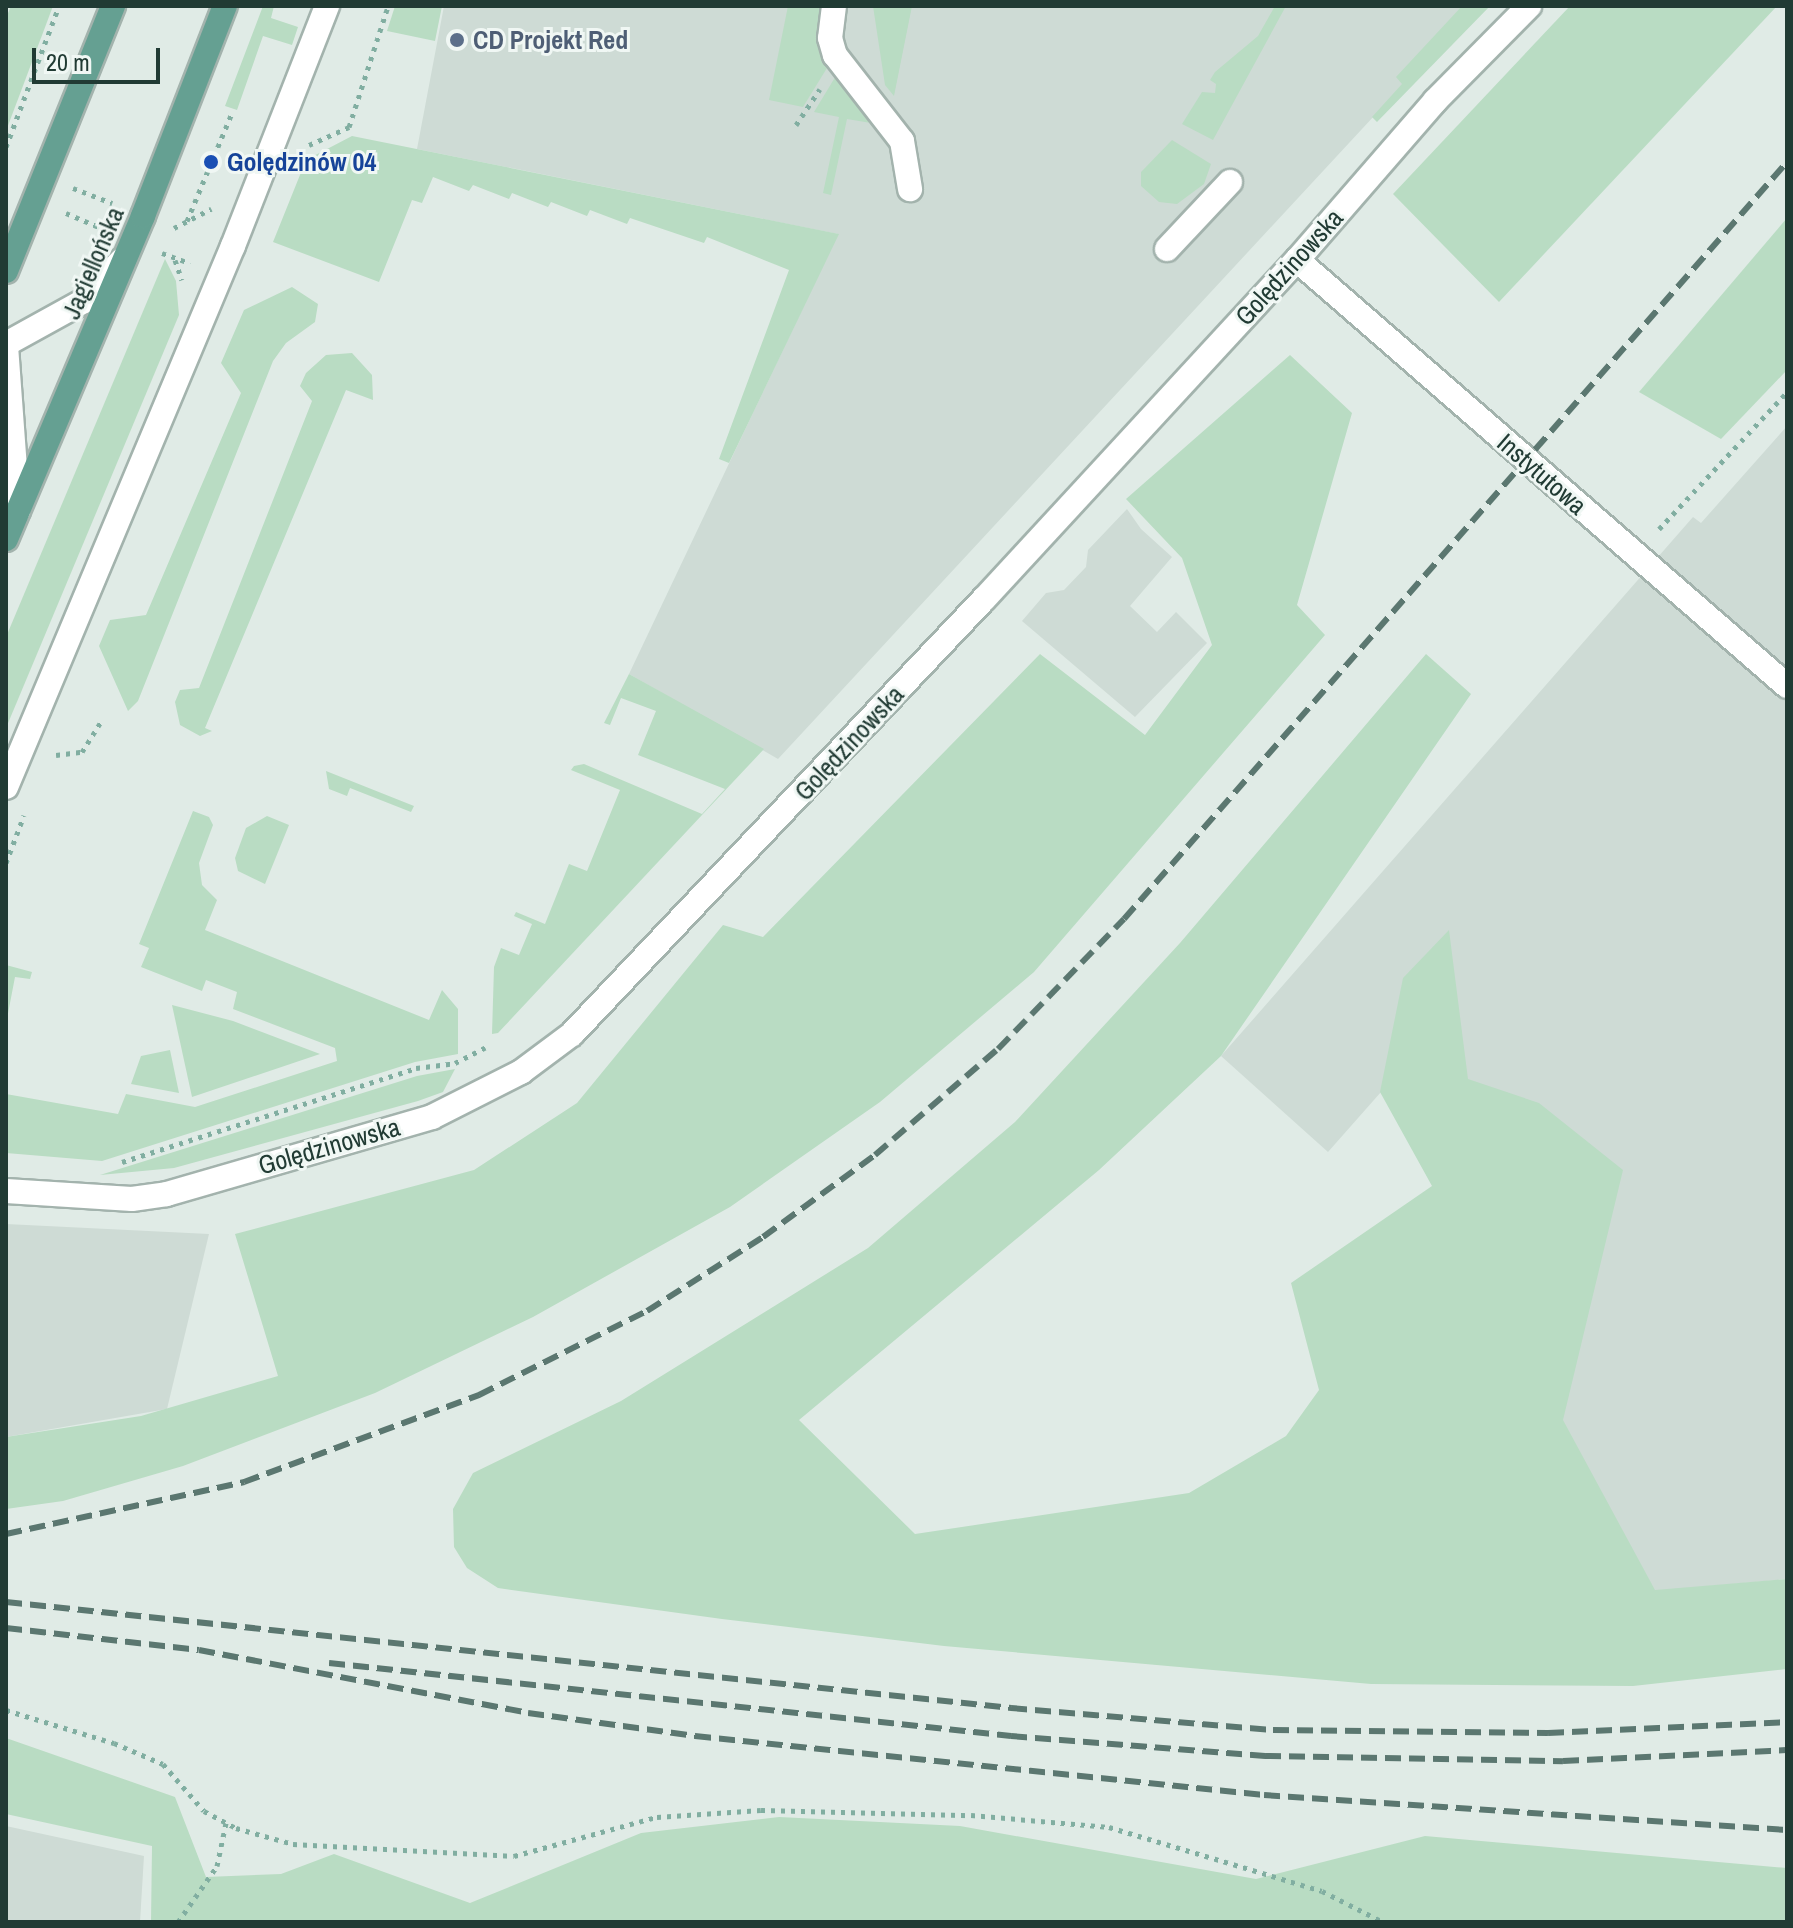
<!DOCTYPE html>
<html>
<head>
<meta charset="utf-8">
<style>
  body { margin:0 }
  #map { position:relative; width:1793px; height:1928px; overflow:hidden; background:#e0ebe6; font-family:"Archivo Narrow",sans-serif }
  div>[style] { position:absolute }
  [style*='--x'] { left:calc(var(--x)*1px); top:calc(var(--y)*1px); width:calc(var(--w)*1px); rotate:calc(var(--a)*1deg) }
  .built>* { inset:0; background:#cedbd5 }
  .green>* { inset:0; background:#b9dcc3 }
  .path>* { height:5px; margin-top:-2.5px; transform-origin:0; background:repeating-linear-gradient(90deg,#81aea1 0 4px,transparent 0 10px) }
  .roads { filter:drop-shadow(2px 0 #a3b3ad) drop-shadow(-2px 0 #a3b3ad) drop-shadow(0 2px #a3b3ad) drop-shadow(0 -2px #a3b3ad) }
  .minor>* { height:24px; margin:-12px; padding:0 12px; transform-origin:12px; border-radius:12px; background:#fff }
  .major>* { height:24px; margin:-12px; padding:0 12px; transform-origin:12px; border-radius:12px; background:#65a092 }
  .rail>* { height:6px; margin-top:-3px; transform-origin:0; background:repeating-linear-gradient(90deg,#5b7770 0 16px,transparent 0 24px) }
  .dots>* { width:22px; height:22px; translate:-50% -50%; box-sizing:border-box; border:4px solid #f0f7f4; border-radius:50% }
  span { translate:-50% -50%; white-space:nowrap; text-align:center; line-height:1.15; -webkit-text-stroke:6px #f0f7f4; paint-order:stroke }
  .service-label { font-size:26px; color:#4e5e75; font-weight:700 }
  .left { translate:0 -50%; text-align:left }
  .transit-label { font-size:26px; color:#164399; font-weight:700 }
  .street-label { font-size:26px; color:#213b34 }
  .frame { position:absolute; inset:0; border:8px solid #213b34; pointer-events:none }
  .scale { position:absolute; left:32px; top:48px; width:128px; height:36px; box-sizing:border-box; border:4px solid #213b34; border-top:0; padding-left:10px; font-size:24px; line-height:28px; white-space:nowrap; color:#213b34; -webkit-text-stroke:6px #f0f7f4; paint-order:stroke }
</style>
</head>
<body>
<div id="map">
  <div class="built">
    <i style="clip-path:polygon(444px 6px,1476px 6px,778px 759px,629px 674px,838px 234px,417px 149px)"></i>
    <i style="clip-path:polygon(1787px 426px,1787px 1579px,1655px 1591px,1381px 1092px,1328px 1152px,1221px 1056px,1693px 517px,1701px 523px)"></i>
    <i style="clip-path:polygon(1127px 509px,1141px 529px,1172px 557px,1130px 606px,1157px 632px,1176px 612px,1207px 643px,1135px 717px,1022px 621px,1046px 593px,1064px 590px,1086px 567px,1088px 550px)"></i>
    <i style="clip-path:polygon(6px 1224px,209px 1234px,167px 1409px,6px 1437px)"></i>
    <i style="clip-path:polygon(6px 1826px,144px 1856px,140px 1922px,6px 1922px)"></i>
  </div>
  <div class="green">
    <i style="clip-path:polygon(11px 6px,53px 6px,6px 131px,6px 18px)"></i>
    <i style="clip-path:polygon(263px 6px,274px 6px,271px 18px,298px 27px,292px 45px,263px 36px,237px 110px,225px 106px)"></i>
    <i style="clip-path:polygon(395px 6px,442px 6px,435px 41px,387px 31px)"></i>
    <i style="clip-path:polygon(788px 6px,846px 6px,835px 55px,803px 107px,769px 100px)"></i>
    <i style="clip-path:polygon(873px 6px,912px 6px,894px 96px,885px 85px)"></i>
    <i style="clip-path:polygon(1275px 6px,1286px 6px,1213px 140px,1182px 124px,1202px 92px,1215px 93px,1216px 84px,1210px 80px,1215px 72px,1258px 36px)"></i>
    <i style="clip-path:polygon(1462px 6px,1490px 6px,1377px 122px,1372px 117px,1402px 84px,1396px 77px)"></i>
    <i style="clip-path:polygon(1570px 6px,1777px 6px,1499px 302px,1393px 194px)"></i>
    <i style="clip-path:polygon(848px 56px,873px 82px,880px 112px,871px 123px,847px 119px,831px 195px,823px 193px,839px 117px,814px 112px)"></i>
    <i style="clip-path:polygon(352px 136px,839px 234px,729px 463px,719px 459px,789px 270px,707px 237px,704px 243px,630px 218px,627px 224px,590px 210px,587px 216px,551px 202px,548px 207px,512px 193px,509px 199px,473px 185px,469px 191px,433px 177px,422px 203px,412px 200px,379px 282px,273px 242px,306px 160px)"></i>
    <i style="clip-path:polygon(1172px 140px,1211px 164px,1204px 184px,1177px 204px,1159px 202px,1141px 186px,1141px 172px)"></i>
    <i style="clip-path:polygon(1787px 218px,1787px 370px,1721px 439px,1639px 392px)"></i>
    <i style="clip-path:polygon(165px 259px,176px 281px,179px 315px,6px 728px,6px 637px)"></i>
    <i style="clip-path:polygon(292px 287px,318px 304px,315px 322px,286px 343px,273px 361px,138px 701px,128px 711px,99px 646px,110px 620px,146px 615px,241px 393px,221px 363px,244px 310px)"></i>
    <i style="clip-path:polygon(352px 353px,372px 375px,373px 400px,346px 390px,205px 728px,212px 731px,200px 736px,180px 725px,175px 702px,180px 690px,199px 688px,312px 401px,300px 386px,306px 373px,326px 355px)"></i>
    <i style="clip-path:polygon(1290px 355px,1352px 413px,1297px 605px,1325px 635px,1034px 972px,880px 1102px,730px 1207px,533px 1317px,375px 1393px,183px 1466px,63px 1501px,6px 1509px,6px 1437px,141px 1416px,278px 1376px,235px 1234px,474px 1170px,577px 1103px,723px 925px,763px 937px,1040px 654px,1145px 735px,1212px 645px,1182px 558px,1126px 499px)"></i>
    <i style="clip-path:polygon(1426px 654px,1471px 694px,1221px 1056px,1099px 1170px,799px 1420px,915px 1534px,1189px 1493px,1286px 1436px,1319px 1390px,1291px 1283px,1432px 1186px,1380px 1092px,1403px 978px,1449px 930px,1468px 1079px,1539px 1103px,1623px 1170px,1563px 1420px,1655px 1590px,1787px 1579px,1787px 1669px,1633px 1686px,1371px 1684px,944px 1646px,722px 1619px,498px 1588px,467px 1568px,454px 1547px,453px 1509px,473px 1473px,621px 1401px,868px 1248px,1015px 1122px,1180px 943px)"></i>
    <i style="clip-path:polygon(629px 674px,764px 749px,702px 815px,498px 1033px,492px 1034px,494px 967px,501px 948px,519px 955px,532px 924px,514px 916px,516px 912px,545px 924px,569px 864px,587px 871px,620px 790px,571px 770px,574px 766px,584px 764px,702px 814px,725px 789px,638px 755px,656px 711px,621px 698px,610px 725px,604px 723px)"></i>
    <i style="clip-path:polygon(326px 771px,414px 806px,411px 812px,350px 788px,347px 796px,329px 789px)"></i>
    <i style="clip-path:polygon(193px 811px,209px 817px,213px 825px,199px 863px,202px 885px,217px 900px,205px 930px,429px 1020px,442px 990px,458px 1009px,458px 1054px,415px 1062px,102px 1161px,6px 1153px,6px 1094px,118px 1114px,126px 1094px,195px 1107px,337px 1061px,335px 1048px,233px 1009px,237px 992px,206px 980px,202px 991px,141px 967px,149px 948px,139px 944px)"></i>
    <i style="clip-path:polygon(267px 816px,289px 825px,265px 884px,238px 871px,235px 858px,246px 828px)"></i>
    <i style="clip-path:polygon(6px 965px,32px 972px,30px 979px,15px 977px,6px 1024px)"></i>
    <i style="clip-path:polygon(172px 1005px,233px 1021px,320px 1054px,192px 1097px)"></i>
    <i style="clip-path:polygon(170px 1050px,179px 1093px,131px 1084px,141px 1056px)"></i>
    <i style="clip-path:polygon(455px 1069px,443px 1092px,418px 1101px,174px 1168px,100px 1175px,417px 1076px)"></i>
    <i style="clip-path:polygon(6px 1738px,175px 1797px,206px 1877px,281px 1874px,334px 1854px,470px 1903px,641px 1833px,779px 1817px,960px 1826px,1256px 1879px,1425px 1836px,1787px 1868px,1787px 1922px,151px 1922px,152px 1846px,6px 1814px)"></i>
  </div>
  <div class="path">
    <i style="--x:796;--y:125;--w:43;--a:-56.3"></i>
    <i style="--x:309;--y:145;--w:44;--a:-24.2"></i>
    <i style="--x:349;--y:127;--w:127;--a:-72.1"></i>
    <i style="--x:6;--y:147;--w:151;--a:-69.4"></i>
    <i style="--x:73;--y:188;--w:42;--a:21"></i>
    <i style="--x:66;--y:213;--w:38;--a:23"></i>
    <i style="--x:187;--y:221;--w:117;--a:-67.4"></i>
    <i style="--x:174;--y:228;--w:42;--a:-27.2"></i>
    <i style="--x:162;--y:253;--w:30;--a:20"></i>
    <i style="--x:175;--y:260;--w:21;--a:71"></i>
    <i style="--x:1659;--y:529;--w:187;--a:-46.9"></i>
    <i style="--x:56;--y:755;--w:26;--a:-7"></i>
    <i style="--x:82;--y:752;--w:36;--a:-58"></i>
    <i style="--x:6;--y:863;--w:51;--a:-69.4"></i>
    <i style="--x:122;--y:1162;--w:309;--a:-17.7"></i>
    <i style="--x:416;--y:1068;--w:39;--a:-7"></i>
    <i style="--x:455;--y:1063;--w:34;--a:-27"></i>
    <i style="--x:6;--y:1710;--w:113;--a:17"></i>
    <i style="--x:114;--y:1743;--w:53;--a:23.2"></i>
    <i style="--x:163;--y:1764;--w:62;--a:48.9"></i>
    <i style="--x:204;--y:1811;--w:36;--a:28"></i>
    <i style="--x:236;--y:1828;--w:59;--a:15.7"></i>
    <i style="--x:293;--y:1844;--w:221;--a:3.1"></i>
    <i style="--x:514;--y:1856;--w:148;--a:-15.3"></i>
    <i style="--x:657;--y:1817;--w:104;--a:-3.9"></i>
    <i style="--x:761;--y:1810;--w:210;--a:1.4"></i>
    <i style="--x:971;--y:1815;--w:139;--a:5"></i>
    <i style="--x:1109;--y:1827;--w:222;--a:16.7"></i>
    <i style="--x:1322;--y:1891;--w:68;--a:26.9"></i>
    <i style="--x:178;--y:1922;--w:68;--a:-55.1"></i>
    <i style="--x:217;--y:1866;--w:44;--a:-78.2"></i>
  </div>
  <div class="roads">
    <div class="minor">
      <i style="--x:834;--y:6;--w:32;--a:97"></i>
      <i style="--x:830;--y:38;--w:18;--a:74"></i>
      <i style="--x:835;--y:55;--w:109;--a:52.1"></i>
      <i style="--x:902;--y:141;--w:49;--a:80.5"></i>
      <i style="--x:1167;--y:249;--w:92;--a:-46.8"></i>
      <i style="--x:1297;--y:260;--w:649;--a:41"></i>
      <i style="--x:6;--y:344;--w:89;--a:-28.9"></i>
      <i style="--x:84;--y:301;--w:56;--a:-47.2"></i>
      <i style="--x:6;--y:346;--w:165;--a:85.8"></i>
      <i style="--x:6;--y:787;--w:587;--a:-67.24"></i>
      <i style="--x:233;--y:246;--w:258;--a:-68.6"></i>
      <i style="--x:6;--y:1191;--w:126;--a:3.6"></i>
      <i style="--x:132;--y:1199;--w:35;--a:-8"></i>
      <i style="--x:167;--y:1194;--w:276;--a:-16.2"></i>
      <i style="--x:432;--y:1117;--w:100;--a:-26.8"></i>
      <i style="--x:521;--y:1072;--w:64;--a:-36.7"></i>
      <i style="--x:572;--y:1034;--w:599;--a:-46.56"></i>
      <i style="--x:984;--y:599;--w:461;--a:-47.3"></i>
      <i style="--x:1297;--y:260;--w:211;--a:-49"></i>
      <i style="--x:1435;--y:101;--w:134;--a:-45.3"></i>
    </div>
    <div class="major">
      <i style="--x:6;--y:271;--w:286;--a:-68"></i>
      <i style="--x:6;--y:539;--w:351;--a:-67"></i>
      <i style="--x:143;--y:216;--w:225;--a:-68.7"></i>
    </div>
  </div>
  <div class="rail">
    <i style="--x:6;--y:1534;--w:244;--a:-12.3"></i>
    <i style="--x:244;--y:1482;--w:251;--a:-20.3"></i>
    <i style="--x:479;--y:1395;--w:188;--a:-26.6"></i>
    <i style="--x:647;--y:1311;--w:138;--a:-32.5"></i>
    <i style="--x:763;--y:1237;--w:139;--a:-36.2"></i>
    <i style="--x:875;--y:1155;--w:162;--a:-40.8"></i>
    <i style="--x:998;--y:1049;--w:181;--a:-45.9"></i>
    <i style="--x:1124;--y:919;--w:1006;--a:-48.79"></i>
    <i style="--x:6;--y:1602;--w:1011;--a:6.02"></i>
    <i style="--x:1011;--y:1708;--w:263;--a:4.8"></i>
    <i style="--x:1273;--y:1730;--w:275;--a:0.6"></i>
    <i style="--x:1548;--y:1733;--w:239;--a:-2.6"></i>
    <i style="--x:6;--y:1628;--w:194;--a:6.5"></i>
    <i style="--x:199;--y:1650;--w:335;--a:10.8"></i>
    <i style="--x:528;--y:1713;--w:169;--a:7.8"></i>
    <i style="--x:695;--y:1736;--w:572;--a:5.92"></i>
    <i style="--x:1264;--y:1795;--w:524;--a:3.83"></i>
    <i style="--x:329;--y:1663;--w:686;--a:6.11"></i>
    <i style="--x:1011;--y:1736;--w:255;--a:4.5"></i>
    <i style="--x:1265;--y:1756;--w:298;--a:1"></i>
    <i style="--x:1563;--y:1761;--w:224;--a:-2.8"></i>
  </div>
  <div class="dots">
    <i style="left:457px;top:40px;background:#5c6f8a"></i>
    <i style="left:211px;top:162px;background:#1a4fb4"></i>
  </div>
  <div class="service-label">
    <span class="left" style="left:473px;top:40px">CD Projekt Red</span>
  </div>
  <div class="transit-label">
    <span class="left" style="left:227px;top:162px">Golędzinów 04</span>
  </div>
  <div class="street-label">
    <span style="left:93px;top:263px;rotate:-67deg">Jagiellońska</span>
    <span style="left:1289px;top:267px;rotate:-48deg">Golędzinowska</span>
    <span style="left:1542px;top:474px;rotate:41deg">Instytutowa</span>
    <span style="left:849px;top:743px;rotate:-47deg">Golędzinowska</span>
    <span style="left:329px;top:1146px;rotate:-16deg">Golędzinowska</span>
  </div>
  <div class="frame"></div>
  <div class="scale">20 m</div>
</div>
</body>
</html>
